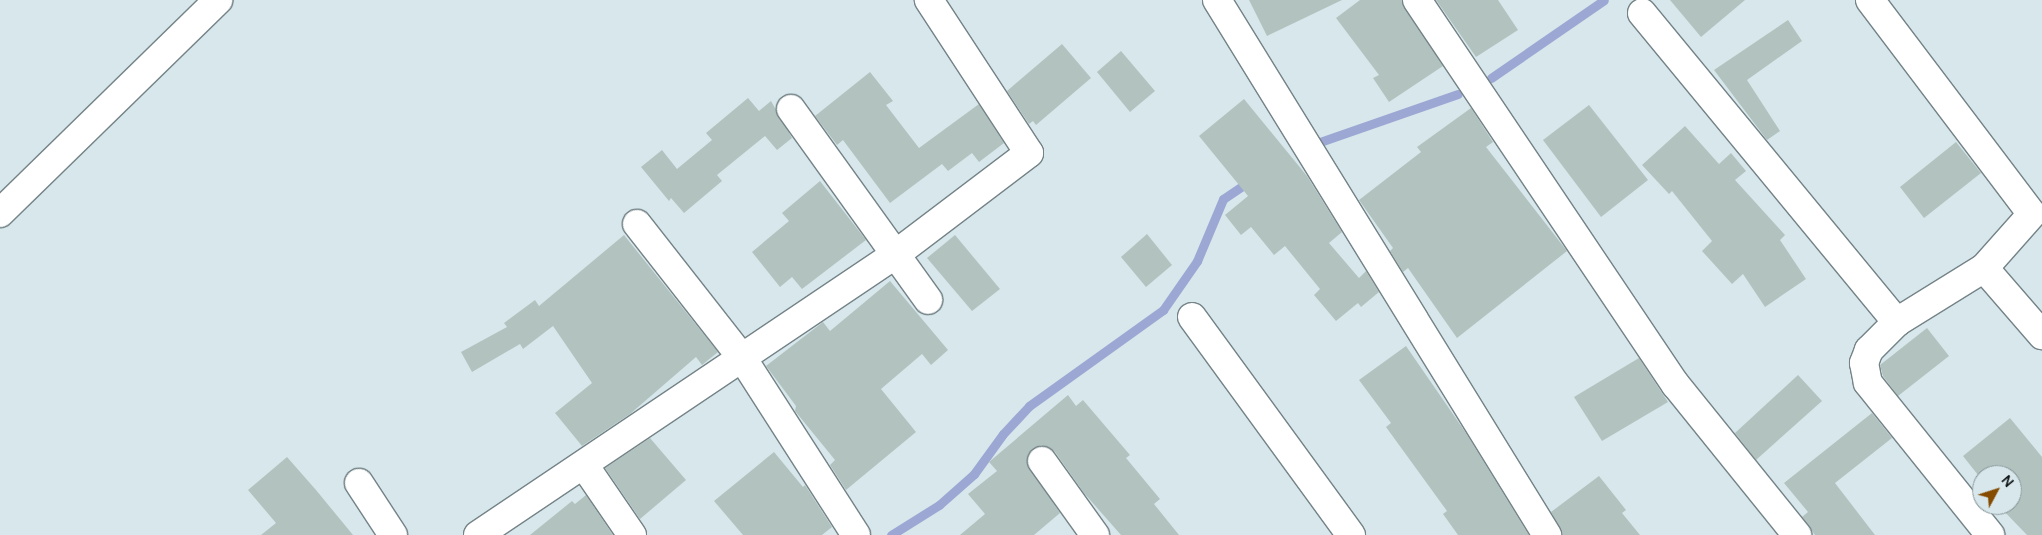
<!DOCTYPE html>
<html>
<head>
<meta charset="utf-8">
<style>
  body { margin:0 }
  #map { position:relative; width:2042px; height:535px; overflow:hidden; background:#d7e7ec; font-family:Manrope,sans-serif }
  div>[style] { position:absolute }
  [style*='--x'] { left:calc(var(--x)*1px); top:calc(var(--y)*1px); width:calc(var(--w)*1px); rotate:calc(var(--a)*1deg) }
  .stream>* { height:9px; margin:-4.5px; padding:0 4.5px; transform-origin:4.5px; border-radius:4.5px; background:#9da7d3 }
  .building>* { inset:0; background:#b2c3bf }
  .roads { filter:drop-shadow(1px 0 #748387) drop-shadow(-1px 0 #748387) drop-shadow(0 1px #748387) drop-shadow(0 -1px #748387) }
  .minor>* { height:28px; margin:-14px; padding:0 14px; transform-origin:14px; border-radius:14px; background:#fff }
  .tertiary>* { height:28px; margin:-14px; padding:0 14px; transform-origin:14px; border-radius:14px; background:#fff }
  span { translate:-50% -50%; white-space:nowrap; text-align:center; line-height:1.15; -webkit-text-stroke:4px #d7e7ec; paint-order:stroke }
  .north { position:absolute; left:1972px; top:465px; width:50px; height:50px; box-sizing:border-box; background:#d7e7ec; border:1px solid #879396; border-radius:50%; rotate:50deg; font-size:14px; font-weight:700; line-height:20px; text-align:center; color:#0f1416 }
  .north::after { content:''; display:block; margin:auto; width:18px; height:22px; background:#854b01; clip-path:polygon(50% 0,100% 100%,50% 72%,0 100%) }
</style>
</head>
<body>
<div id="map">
  <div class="stream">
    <i style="--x:1491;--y:78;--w:137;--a:-34.6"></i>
    <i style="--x:1317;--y:143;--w:149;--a:-19.2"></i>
    <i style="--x:891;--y:535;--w:57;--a:-32"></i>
    <i style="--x:939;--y:505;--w:47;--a:-41.5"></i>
    <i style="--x:974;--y:474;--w:49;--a:-54.1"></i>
    <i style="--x:1003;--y:434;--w:38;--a:-47"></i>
    <i style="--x:1029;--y:406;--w:165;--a:-35.6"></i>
    <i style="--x:1163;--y:310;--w:60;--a:-55.2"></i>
    <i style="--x:1197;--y:261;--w:67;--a:-67.2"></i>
    <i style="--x:1223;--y:199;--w:34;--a:-34"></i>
  </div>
  <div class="building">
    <i style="clip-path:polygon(1249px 0,1342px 0,1267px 36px)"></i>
    <i style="clip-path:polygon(1360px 0,1402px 0,1443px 66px,1389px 102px,1373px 78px,1379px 75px,1336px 18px)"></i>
    <i style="clip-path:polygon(1436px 0,1498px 0,1518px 30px,1476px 57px)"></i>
    <i style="clip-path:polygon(1670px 0,1745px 0,1701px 37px)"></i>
    <i style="clip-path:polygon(1788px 20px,1802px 41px,1747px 80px,1780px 131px,1767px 140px,1714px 70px)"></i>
    <i style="clip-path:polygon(1062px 44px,1091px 78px,1036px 125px,1033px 121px,1029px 124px,1007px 91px)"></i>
    <i style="clip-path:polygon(1121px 51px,1155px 91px,1130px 112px,1097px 72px)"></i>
    <i style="clip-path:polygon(870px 72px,893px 101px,886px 105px,919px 148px,979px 104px,1004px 143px,979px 162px,972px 153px,948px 171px,942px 164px,890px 203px,843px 140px,837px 145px,815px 116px)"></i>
    <i style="clip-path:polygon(748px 98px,759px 111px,771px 101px,792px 138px,777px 150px,765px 136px,717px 175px,722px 181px,684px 213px,671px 198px,669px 201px,641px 167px,662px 150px,677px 169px,712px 140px,706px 133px)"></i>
    <i style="clip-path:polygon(1244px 99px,1307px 176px,1342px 232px,1329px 243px,1359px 278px,1366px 271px,1379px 292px,1361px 307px,1358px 303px,1336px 321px,1314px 295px,1320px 289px,1285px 246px,1274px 255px,1251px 227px,1241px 235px,1225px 215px,1248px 196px,1199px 136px)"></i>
    <i style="clip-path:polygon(1589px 105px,1648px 180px,1601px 217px,1543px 140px)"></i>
    <i style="clip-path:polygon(1471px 108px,1493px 142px,1486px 147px,1567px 251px,1457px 338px,1408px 268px,1403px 272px,1390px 251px,1393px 248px,1359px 200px,1421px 152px,1417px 147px)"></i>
    <i style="clip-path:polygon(1685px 126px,1719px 164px,1731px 153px,1746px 171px,1735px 180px,1785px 235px,1780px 240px,1806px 279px,1765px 307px,1743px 274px,1732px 284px,1702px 251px,1712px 241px,1672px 191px,1669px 194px,1642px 165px)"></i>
    <i style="clip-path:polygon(1956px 142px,1981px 173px,1924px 218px,1900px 187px)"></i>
    <i style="clip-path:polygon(820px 181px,866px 240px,802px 289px,792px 277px,780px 287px,752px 252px,789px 221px,782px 213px)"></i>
    <i style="clip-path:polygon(1147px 234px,1172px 265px,1146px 287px,1121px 257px)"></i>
    <i style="clip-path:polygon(624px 235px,718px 352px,702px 365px,696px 357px,630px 414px,582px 446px,555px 413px,592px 383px,553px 326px,523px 349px,520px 344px,472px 372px,461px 352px,507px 327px,504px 323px,535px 300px,539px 306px)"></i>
    <i style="clip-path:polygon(955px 235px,1000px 289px,972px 311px,927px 258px)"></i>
    <i style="clip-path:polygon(890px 281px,948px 350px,931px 365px,922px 354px,881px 389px,916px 432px,846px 490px,830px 465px,835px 460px,795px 411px,796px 406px,766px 366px,823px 322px,830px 331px)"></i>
    <i style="clip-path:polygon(1927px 328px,1949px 356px,1898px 396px,1883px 376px,1880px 365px)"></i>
    <i style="clip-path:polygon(1406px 346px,1466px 433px,1529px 535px,1458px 535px,1443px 514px,1447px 511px,1386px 427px,1391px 423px,1359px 380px)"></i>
    <i style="clip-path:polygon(1639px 358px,1668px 402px,1602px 441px,1574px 397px)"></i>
    <i style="clip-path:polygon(1798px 375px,1822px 401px,1756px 460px,1735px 433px)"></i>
    <i style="clip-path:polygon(1068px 395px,1076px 406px,1083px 400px,1130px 455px,1126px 458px,1160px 499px,1154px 504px,1179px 535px,1121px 535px,1084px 493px,1055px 452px,1041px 445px,1028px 454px,1027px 463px,1060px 513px,1034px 535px,960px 535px,985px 514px,968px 494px,997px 471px,989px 462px)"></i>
    <i style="clip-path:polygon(1872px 413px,1892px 438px,1835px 483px,1875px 535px,1815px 535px,1802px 517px,1808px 512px,1784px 483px)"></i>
    <i style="clip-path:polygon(2010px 418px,2042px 457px,2042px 535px,2027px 535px,1998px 505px,2012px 505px,2012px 475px,1982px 475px,1982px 480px,1963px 456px)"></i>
    <i style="clip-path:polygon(650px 438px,686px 480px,640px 519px,605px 468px)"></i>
    <i style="clip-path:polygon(774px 452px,803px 487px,805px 485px,832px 527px,822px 535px,743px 535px,714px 501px)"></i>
    <i style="clip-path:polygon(287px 457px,316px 490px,353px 535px,261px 535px,276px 523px,248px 490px)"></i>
    <i style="clip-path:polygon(1599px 476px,1626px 510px,1622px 513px,1640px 535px,1563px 535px,1551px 512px)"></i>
    <i style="clip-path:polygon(586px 495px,613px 535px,530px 535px,572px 501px,575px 504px)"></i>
  </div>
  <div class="roads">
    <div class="minor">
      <i style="--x:1217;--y:0;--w:629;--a:58.33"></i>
      <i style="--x:1417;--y:0;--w:464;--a:56.1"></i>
      <i style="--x:1676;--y:385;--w:193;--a:51.1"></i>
      <i style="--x:1870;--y:0;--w:268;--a:52.9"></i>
      <i style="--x:2032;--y:214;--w:72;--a:131.6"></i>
      <i style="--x:1984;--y:268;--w:89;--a:49.1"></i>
      <i style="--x:1642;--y:13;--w:401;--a:50.5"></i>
      <i style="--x:791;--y:109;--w:235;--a:54.3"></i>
      <i style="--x:637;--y:224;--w:172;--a:51.9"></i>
      <i style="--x:743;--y:359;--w:209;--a:57.3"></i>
      <i style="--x:1984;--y:268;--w:102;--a:148.2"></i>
      <i style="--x:1897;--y:322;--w:40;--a:135"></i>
      <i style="--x:1869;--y:350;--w:14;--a:111"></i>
      <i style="--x:1864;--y:363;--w:20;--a:79"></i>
      <i style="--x:1868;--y:383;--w:195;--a:51.2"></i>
      <i style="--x:1192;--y:317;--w:270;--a:53.9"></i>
      <i style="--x:1042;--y:461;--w:91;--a:54.4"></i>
      <i style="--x:584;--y:465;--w:85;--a:55.6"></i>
      <i style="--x:359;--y:483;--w:62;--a:56.8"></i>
      <i style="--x:478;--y:535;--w:504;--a:-33.91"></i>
      <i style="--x:896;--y:254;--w:167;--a:-37.2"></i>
      <i style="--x:1029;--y:153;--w:183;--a:-123.2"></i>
    </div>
    <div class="tertiary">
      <i style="--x:0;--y:213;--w:305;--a:-44.3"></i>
    </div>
  </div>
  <div class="north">N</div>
</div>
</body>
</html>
